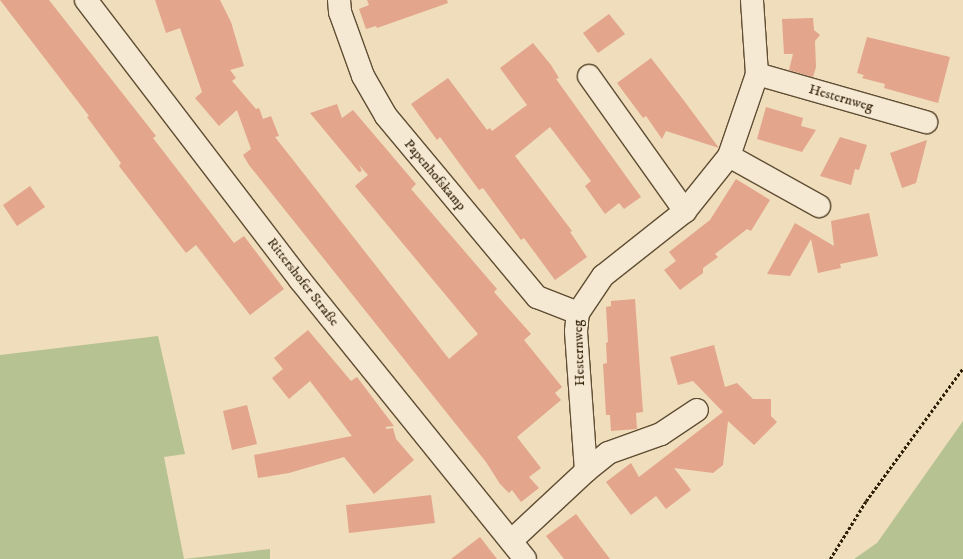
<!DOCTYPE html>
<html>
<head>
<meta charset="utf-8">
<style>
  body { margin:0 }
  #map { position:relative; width:963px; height:559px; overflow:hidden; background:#efddbb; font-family:"IM FELL DW Pica",serif }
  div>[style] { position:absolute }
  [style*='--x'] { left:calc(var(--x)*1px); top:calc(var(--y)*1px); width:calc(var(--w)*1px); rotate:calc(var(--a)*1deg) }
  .green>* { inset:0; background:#b7c292 }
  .building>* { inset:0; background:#e3a58c }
  .path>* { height:2.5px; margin-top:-1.25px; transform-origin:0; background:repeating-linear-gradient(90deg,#301f07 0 3px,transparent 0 5px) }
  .roads { filter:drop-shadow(1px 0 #604e34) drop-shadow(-1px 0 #604e34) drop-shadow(0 1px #604e34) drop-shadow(0 -1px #604e34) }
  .minor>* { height:22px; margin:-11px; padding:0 11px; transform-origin:11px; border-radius:11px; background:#f5e9d3 }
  span { translate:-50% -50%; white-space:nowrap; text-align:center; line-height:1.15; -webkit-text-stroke:4px #f5e9d3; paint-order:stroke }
  .street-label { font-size:14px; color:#301f07 }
</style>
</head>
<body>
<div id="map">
  <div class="green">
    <i style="clip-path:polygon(158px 336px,185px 454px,164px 457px,184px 559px,270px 549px,270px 559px,0 559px,0 355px)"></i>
    <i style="clip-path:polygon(963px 421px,963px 559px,854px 559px,877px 543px)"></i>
  </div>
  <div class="building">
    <i style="clip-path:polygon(0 0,49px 0,156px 136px,153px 138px,234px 243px,244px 236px,284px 289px,250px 315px,196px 245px,186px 253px,119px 166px,121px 163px,87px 117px,89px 116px)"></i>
    <i style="clip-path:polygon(155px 0,220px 0,231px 22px,244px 66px,230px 70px,236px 78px,232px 81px,256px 109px,259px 108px,263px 119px,271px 116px,279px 136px,275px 137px,449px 359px,478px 334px,355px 186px,368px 175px,359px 165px,362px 171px,359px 172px,310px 113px,337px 104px,342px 118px,353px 110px,416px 184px,411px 189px,497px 289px,494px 292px,531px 334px,524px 340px,562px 387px,555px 393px,561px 400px,517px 437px,541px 468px,529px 477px,539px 488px,521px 502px,512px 490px,509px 493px,500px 484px,486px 462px,249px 165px,243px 155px,251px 149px,237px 110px,219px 126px,195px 98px,202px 92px,180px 28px,166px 33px)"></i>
    <i style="clip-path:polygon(367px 0,447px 0,448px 3px,377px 28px,376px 26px,366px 29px,359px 9px,369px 5px)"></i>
    <i style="clip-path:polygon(609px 14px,625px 34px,598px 53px,583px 33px)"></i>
    <i style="clip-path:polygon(813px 18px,814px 30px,820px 35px,815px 41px,816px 67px,813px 77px,789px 70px,793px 54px,784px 54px,782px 19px)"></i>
    <i style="clip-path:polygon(867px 37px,950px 57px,938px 103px,884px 88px,885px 84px,862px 78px,864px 75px,857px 73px)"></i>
    <i style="clip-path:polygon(533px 43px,551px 65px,559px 78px,556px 79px,641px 197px,624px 209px,619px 203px,605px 214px,585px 186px,591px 181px,550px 127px,515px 156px,572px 231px,570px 232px,587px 257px,555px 280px,524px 238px,521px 240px,483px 188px,479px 190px,440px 137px,437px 140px,411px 104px,448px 78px,487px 130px,490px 128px,492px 131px,527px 105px,500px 68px)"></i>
    <i style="clip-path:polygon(651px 58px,685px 102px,719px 148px,666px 131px,662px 139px,646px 116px,643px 118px,617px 83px)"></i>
    <i style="clip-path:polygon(766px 107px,803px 118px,801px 126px,816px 130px,802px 152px,757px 139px)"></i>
    <i style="clip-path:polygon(840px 137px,867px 145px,859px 170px,855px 169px,851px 185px,820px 176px)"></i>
    <i style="clip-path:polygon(927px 140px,916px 183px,902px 188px,890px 153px)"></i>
    <i style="clip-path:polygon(736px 179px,770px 200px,751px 231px,747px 229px,715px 254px,718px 257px,703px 268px,703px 273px,680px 290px,664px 270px,676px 261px,669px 252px,710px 220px)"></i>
    <i style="clip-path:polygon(30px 186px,45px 207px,17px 226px,3px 205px)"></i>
    <i style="clip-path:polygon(869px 213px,878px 256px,840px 264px,841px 268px,818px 273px,811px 239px,790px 276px,767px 274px,795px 223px,834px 246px,831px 221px)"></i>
    <i style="clip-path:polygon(635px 299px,643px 412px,636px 413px,637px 429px,611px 431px,610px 415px,606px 415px,603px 364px,607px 363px,606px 343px,608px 342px,606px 307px,611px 306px,611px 301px)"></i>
    <i style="clip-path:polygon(308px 330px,351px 381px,357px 377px,394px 426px,385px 427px,387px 429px,393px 428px,396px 439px,414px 460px,374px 494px,344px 457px,289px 473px,258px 478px,254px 455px,352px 436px,310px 381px,289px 399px,272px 378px,283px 369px,274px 358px)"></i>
    <i style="clip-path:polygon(714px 345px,725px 387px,737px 383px,753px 399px,771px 399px,771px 416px,777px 422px,754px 445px,728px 421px,723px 465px,713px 473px,674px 468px,691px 490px,666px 509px,656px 496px,631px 515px,606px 482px,631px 463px,639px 477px,723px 412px,693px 381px,678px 385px,670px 357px)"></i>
    <i style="clip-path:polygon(247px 405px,257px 444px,232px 450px,223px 411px)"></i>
    <i style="clip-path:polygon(431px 495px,435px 523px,349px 533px,346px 505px)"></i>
    <i style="clip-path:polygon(576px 514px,588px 530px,610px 559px,564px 559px,546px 536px)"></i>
    <i style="clip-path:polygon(480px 537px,497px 559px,451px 559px)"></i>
  </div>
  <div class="path">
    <i style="--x:830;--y:559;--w:68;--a:-58.2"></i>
    <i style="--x:866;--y:501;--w:165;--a:-53.9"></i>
  </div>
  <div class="roads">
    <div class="minor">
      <i style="--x:86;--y:0;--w:352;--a:52.6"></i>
      <i style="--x:300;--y:280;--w:358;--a:51.1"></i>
      <i style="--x:339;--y:0;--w:12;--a:85"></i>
      <i style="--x:340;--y:12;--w:68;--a:70.2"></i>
      <i style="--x:363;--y:76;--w:46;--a:60.1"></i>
      <i style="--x:386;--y:116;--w:236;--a:50.2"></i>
      <i style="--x:537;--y:297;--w:44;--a:21.3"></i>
      <i style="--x:757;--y:74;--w:176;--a:15.9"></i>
      <i style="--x:589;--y:76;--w:166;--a:54.6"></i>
      <i style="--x:729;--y:156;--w:103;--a:29.1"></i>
      <i style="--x:586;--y:471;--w:28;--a:-39"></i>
      <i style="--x:608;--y:453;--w:56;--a:-19.7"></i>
      <i style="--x:661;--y:434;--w:43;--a:-33.7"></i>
      <i style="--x:511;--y:541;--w:103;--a:-43"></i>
      <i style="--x:586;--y:471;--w:140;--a:-94.1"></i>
      <i style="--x:576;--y:331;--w:18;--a:-84"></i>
      <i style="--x:578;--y:313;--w:45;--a:-56"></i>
      <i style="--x:603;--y:276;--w:105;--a:-38.4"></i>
      <i style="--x:685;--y:211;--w:70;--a:-51.3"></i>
      <i style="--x:729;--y:156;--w:87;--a:-71.1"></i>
      <i style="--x:757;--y:74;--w:74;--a:-93.9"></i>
    </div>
  </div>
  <div class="street-label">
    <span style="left:841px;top:98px;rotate:16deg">Hesternweg</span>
    <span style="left:435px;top:175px;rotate:50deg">Papenhofskamp</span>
    <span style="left:303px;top:282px;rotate:52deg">Rittershofer Straße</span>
    <span style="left:579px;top:353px;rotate:-92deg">Hesternweg</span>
  </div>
</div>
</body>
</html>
